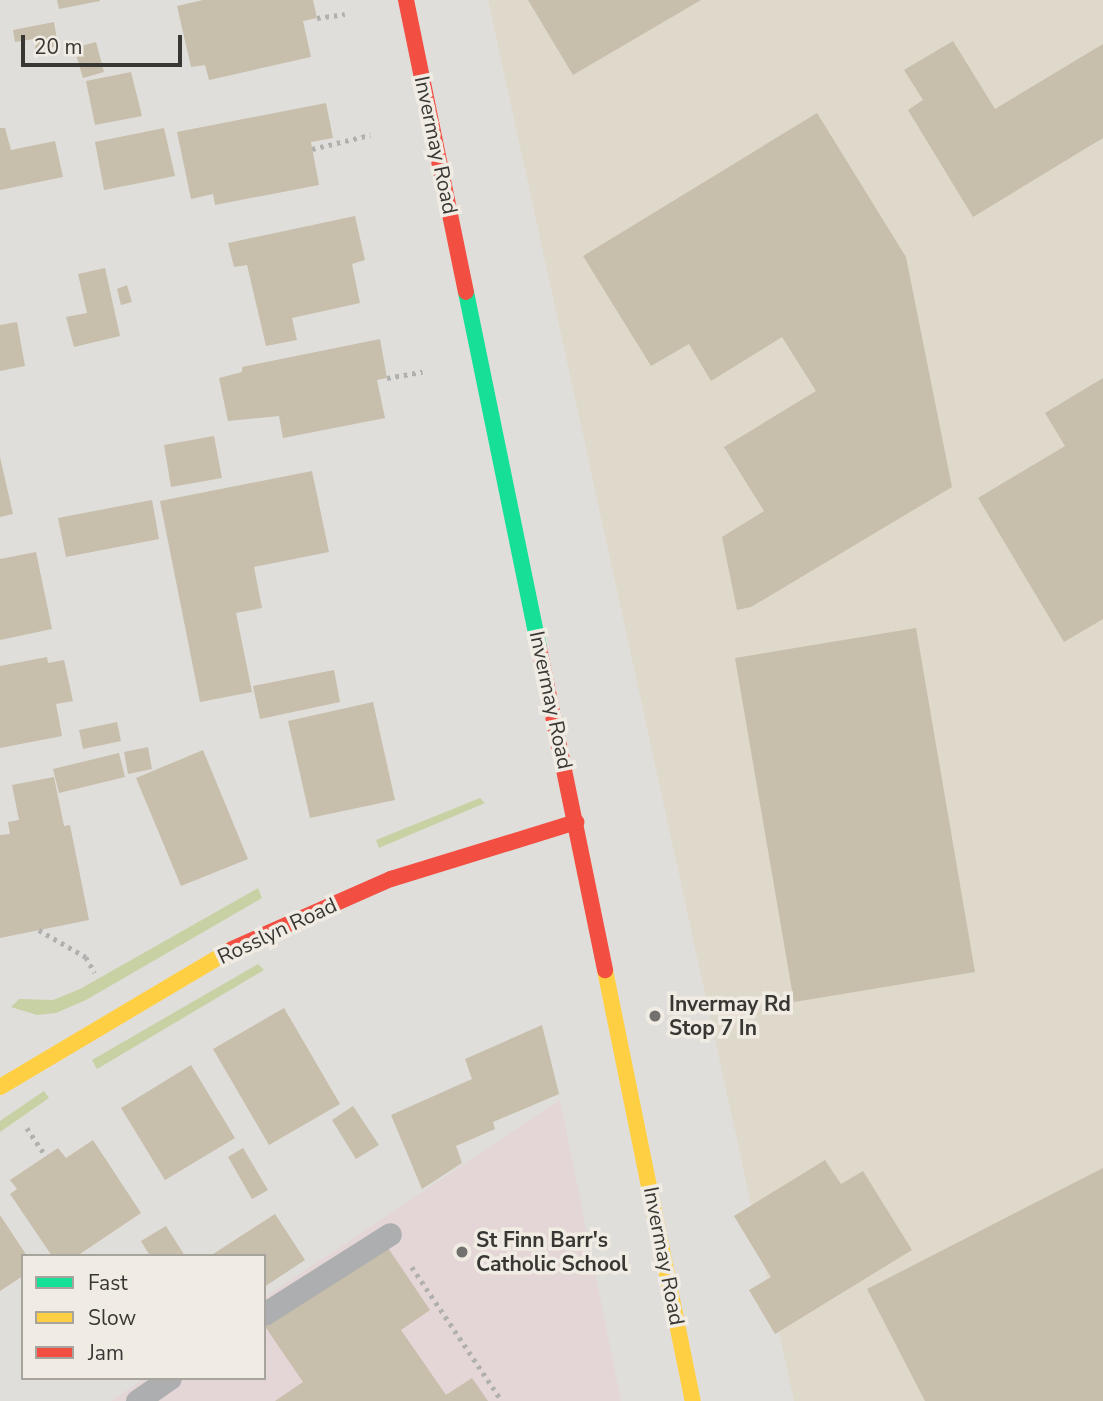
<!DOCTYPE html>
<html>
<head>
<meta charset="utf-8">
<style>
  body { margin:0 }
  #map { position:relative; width:1103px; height:1401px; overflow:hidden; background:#e0deda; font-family:"Nunito Sans",sans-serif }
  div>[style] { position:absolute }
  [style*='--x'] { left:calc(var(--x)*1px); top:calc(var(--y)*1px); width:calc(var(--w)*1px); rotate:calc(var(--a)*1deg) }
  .industrial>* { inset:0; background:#dfd9cc }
  .education>* { inset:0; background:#e4d5d6 }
  .green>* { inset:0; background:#c8d1a4 }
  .building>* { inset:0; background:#c7beab }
  .path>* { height:4.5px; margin-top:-2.25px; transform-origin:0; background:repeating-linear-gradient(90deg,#b0b0af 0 3.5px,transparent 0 8.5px) }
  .lane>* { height:23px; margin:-11.5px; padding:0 11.5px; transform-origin:11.5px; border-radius:11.5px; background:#adaeaf }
  .fast>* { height:16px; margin:-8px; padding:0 8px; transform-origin:8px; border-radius:8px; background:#16e098 }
  .slow>* { height:16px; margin:-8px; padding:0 8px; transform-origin:8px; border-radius:8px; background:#ffcf43 }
  .jam>* { height:16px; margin:-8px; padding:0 8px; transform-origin:8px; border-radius:8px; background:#f24e42 }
  .dots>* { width:19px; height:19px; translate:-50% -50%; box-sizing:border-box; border:4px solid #f1ece3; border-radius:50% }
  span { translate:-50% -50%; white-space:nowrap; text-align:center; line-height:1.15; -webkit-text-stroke:7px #f1ece3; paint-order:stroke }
  .street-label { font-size:21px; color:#393734 }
  .poi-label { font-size:21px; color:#393734; font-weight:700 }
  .left { translate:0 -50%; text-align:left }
  .legend { position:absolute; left:21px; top:1254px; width:245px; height:126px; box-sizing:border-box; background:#f1ece3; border:2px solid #a7a49d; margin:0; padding:9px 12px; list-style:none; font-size:21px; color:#393734 }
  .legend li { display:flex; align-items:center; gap:14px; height:35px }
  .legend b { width:35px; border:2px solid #a7a49d }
  .scale { position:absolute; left:21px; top:35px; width:161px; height:32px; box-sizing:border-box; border:4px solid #393734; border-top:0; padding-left:9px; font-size:21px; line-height:24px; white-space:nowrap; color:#393734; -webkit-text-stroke:5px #f1ece3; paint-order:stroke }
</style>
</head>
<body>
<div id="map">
  <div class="industrial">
    <i style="clip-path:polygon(488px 0,1103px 0,1103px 1401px,794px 1401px)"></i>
  </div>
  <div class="education">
    <i style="clip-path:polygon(560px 1100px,621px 1401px,111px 1401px,145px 1378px,264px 1378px,264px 1298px)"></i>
  </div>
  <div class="green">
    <i style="clip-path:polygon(480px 798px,485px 803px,379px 848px,376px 840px)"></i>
    <i style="clip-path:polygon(258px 888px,262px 898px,86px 1000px,56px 1013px,37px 1015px,11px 1007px,19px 999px,53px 1000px,80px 989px)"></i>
    <i style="clip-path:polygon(258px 964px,264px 970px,97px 1069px,92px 1060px)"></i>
    <i style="clip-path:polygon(44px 1091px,49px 1098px,0 1132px,0 1121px)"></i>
  </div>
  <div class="building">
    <i style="clip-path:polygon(57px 0,100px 0,100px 1px,59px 9px)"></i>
    <i style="clip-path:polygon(203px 0,313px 0,317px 18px,303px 21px,311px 57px,209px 80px,205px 65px,191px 67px,177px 6px)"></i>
    <i style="clip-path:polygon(528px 0,701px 0,573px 75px)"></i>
    <i style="clip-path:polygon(54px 22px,58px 46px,36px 51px,34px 39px,15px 42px,13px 30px)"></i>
    <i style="clip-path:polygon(953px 41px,995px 109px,1103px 44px,1103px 138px,973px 217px,908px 110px,923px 100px,904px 70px)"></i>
    <i style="clip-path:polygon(96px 42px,104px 72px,83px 78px,74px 48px)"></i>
    <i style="clip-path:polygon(131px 72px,142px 116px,95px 125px,86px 81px)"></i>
    <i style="clip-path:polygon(326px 103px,333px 138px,311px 142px,319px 185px,215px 205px,213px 194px,191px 199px,177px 132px)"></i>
    <i style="clip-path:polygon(817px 113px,906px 257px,952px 487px,751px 607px,737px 610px,722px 537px,764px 511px,724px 447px,816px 391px,782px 337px,711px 381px,689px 344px,651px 366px,583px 256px)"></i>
    <i style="clip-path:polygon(0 128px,5px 128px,11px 150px,55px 141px,63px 177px,0 190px)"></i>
    <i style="clip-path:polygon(164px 128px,175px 176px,104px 190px,95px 142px)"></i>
    <i style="clip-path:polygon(355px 216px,365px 260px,352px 264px,360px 303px,292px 318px,297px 340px,266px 346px,247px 265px,234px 267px,228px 243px)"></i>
    <i style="clip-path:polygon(105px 268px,120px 336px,74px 347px,66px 317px,87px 313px,78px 274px)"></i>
    <i style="clip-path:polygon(127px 285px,132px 302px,121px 305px,117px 289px)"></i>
    <i style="clip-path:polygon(17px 322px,25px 366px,0 371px,0 325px)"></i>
    <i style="clip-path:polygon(380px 339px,387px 378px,377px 380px,385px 418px,283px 438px,279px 416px,228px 421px,219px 378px,242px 372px,242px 367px)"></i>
    <i style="clip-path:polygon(1103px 378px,1103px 619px,1064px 642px,978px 498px,1065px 446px,1045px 413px)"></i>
    <i style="clip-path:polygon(214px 436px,222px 478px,171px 487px,164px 445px)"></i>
    <i style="clip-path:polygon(0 457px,13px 514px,0 517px)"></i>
    <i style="clip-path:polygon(312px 471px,329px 552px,254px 567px,262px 608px,236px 613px,252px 692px,200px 702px,160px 501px)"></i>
    <i style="clip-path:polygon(152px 500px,159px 539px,66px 557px,58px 518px)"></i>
    <i style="clip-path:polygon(36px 552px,52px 629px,0 640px,0 559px)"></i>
    <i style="clip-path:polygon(916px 628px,975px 972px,794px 1002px,735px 658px)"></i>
    <i style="clip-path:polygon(47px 657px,48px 663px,64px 660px,73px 701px,56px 704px,62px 736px,0 748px,0 666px)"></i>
    <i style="clip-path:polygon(334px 670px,340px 702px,260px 719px,253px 686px)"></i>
    <i style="clip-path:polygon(373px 702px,395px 800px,310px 818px,288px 721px)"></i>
    <i style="clip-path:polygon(117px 722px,121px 741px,83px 749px,79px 730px)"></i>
    <i style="clip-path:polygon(148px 747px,152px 769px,128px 774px,124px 752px)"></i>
    <i style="clip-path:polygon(203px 750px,248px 859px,181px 886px,136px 778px)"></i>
    <i style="clip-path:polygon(119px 753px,125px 777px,59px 793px,53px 769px)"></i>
    <i style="clip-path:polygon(54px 777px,64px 826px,70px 825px,89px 920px,0 938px,0 835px,10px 834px,8px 822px,19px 820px,12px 785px)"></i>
    <i style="clip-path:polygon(284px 1008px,340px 1104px,269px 1145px,213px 1049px)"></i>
    <i style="clip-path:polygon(542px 1025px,559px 1094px,493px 1122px,495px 1129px,456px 1146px,462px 1163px,422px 1189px,391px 1115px,472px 1079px,465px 1059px)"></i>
    <i style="clip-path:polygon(191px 1065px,235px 1138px,165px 1180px,121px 1108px)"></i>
    <i style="clip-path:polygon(353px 1106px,379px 1145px,356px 1159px,332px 1120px)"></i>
    <i style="clip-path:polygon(93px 1140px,141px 1213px,77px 1256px,52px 1256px,10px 1194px,17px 1189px,10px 1180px,58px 1148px,66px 1158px)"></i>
    <i style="clip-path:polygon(243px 1148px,268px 1190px,252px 1199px,228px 1157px)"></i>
    <i style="clip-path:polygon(825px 1160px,841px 1184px,863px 1171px,912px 1250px,775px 1334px,749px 1290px,771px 1277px,734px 1216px)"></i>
    <i style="clip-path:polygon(1103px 1168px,1103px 1401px,925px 1401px,867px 1289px)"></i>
    <i style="clip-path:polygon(275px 1214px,305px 1260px,264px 1287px,264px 1256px,210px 1256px)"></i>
    <i style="clip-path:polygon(0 1215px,27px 1256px,23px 1256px,23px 1276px,0 1291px)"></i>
    <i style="clip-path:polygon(166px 1226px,185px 1256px,150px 1256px,141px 1241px)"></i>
    <i style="clip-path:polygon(384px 1242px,430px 1310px,401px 1330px,446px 1395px,472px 1378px,488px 1401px,275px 1401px,303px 1382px,264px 1325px)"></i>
  </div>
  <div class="path">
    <i style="--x:317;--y:18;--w:28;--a:-8"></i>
    <i style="--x:312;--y:149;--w:60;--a:-13.6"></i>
    <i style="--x:387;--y:378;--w:36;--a:-10"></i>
    <i style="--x:39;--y:930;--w:54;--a:29.9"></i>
    <i style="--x:86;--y:957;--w:18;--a:61"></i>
    <i style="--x:27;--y:1128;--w:34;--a:56"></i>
    <i style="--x:412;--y:1267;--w:161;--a:56.1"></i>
  </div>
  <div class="lane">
    <i style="--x:264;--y:1314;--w:149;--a:-32.4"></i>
    <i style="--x:137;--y:1401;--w:40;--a:-34.9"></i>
  </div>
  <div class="fast">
    <i style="--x:466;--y:292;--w:363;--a:78.4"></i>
  </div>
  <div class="slow">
    <i style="--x:605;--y:970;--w:440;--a:78.5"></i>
    <i style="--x:0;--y:1087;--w:270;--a:-30.7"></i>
  </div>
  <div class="jam">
    <i style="--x:406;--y:0;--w:298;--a:78.4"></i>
    <i style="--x:539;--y:648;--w:329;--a:78.4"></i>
    <i style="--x:232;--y:949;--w:174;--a:-23.8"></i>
    <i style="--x:391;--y:879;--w:194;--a:-17.1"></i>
  </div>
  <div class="dots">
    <i style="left:655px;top:1016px;background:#73716e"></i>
    <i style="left:462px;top:1252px;background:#73716e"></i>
  </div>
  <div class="street-label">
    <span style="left:436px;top:145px;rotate:78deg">Invermay Road</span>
    <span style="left:551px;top:700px;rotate:78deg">Invermay Road</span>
    <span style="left:277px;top:931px;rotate:-25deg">Rosslyn Road</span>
    <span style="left:664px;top:1256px;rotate:79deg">Invermay Road</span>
  </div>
  <div class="poi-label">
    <span class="left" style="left:669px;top:1016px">Invermay Rd<br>Stop 7 In</span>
    <span class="left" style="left:476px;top:1252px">St Finn Barr's<br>Catholic School</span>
  </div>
  <ul class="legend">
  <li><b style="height:9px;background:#16e098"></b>Fast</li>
  <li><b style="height:9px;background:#ffcf43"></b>Slow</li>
  <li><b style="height:9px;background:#f24e42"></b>Jam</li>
  </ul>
  <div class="scale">20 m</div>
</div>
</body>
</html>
